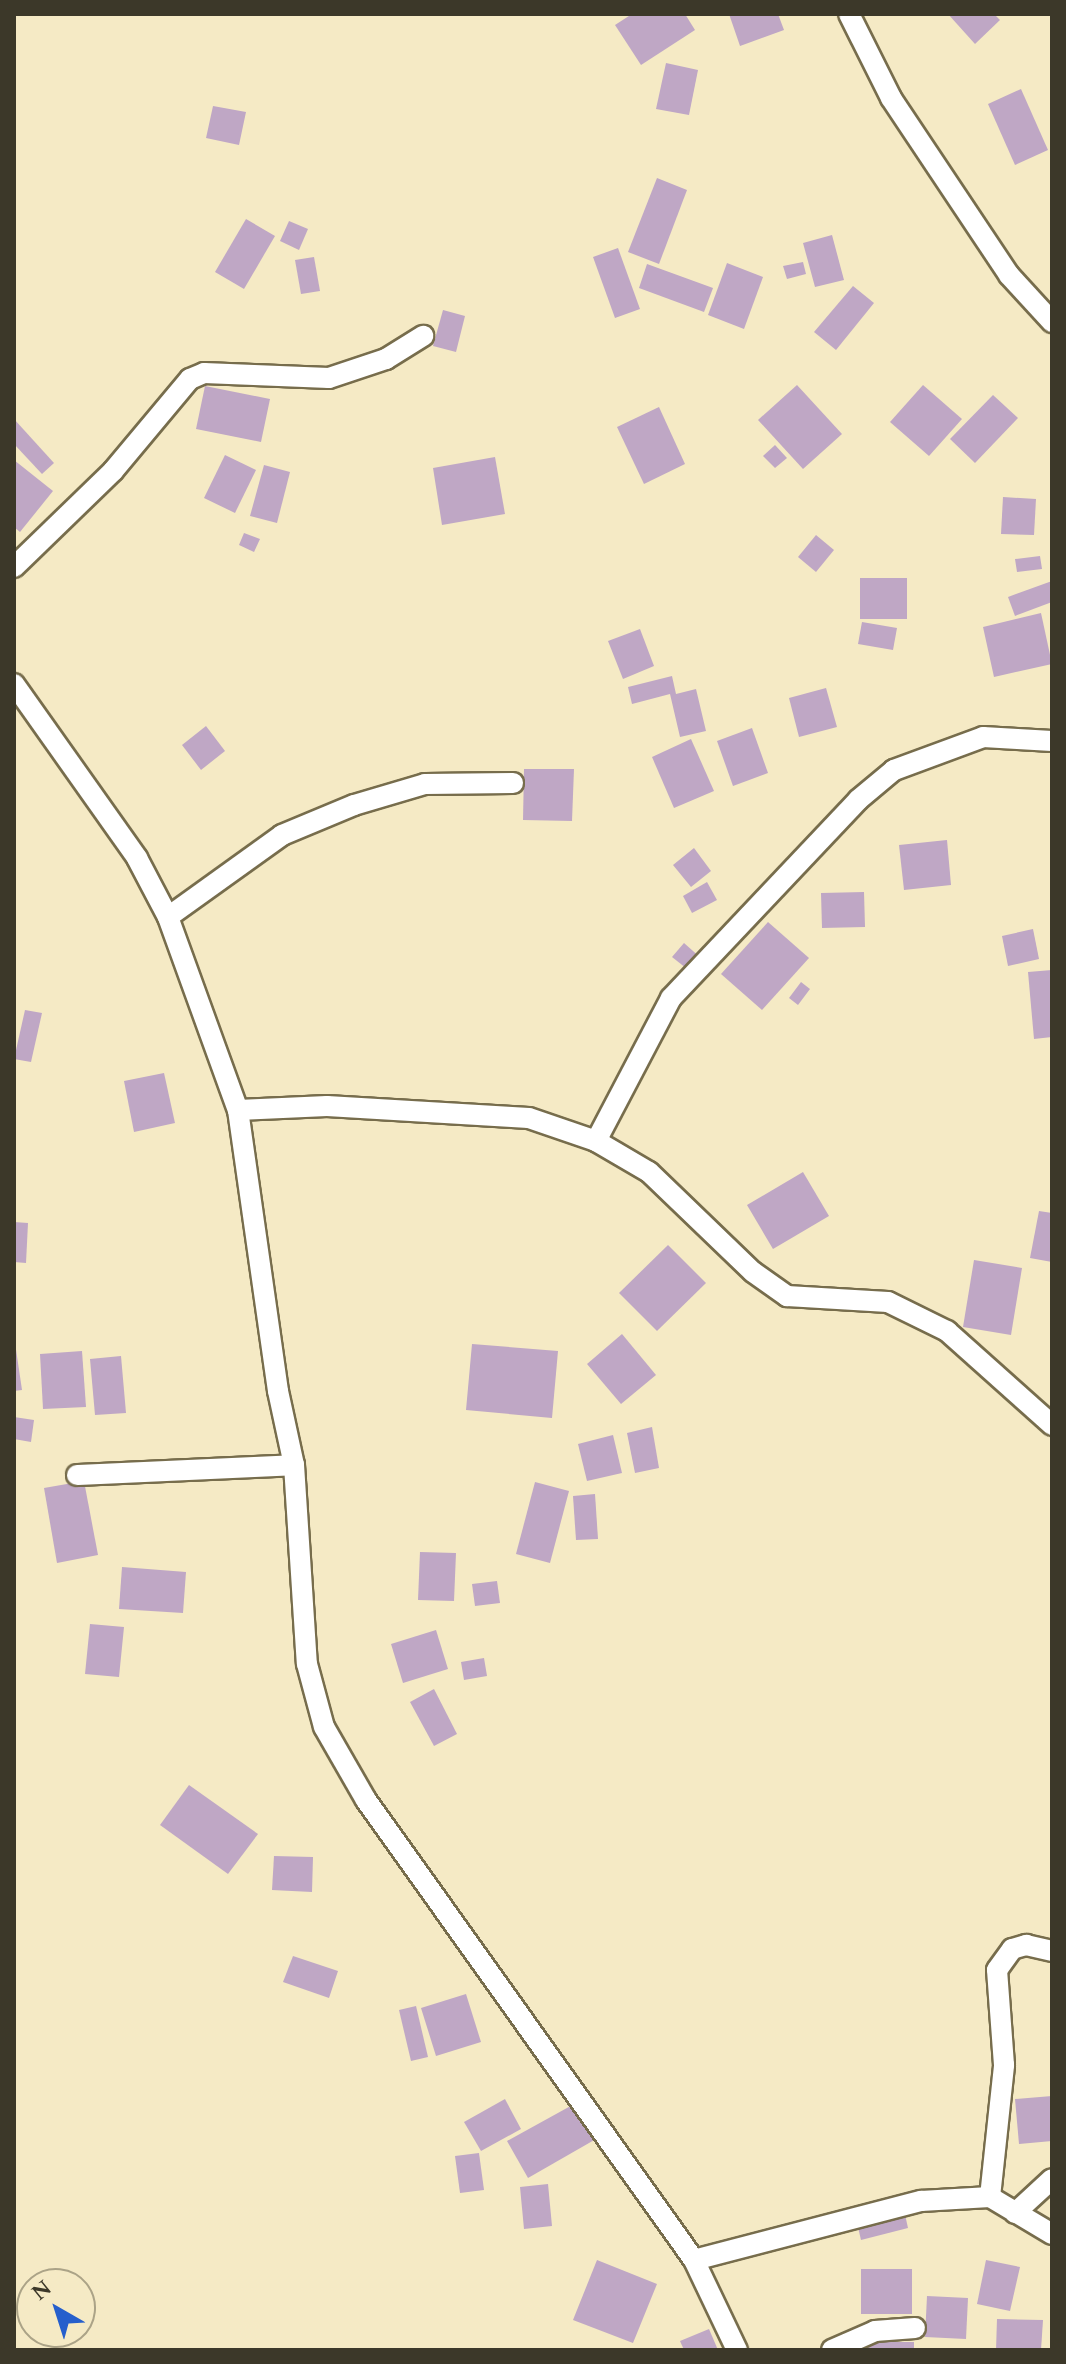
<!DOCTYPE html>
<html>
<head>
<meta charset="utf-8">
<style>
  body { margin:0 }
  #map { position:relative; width:1066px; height:2364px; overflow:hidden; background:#f5eac5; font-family:Spectral,serif }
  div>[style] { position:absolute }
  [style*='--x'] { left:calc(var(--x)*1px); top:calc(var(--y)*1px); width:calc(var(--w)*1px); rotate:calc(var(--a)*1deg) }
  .building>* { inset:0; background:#bfa7c5 }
  .roads { filter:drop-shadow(2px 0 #776d4c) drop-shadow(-2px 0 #776d4c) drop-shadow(0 2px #776d4c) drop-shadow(0 -2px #776d4c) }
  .minor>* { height:20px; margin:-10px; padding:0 10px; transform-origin:10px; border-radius:10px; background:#fff }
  span { translate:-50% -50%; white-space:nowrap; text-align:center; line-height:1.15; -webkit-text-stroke:6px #f5eac5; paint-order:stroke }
  .frame { position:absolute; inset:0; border:16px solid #3c3829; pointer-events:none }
  .north { position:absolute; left:16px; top:2268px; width:80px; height:80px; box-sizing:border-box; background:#f5eac5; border:2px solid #aba387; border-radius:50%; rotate:321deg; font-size:22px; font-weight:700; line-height:32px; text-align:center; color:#3c3829 }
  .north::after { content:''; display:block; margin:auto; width:28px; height:36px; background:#265fcc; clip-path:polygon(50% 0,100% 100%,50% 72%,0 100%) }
</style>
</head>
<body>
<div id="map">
  <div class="building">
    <i style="clip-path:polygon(632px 14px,685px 14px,695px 30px,641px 65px,615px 25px)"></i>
    <i style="clip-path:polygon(729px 14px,778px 14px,784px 30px,740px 46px)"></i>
    <i style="clip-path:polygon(948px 14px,994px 14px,1000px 20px,975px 44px)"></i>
    <i style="clip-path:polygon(666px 63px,698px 70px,689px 115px,656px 109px)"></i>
    <i style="clip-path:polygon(1021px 89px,1048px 150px,1015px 165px,988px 104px)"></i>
    <i style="clip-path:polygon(213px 106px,246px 112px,239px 145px,206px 138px)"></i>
    <i style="clip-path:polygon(657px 178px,687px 190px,659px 264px,628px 252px)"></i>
    <i style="clip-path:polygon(246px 219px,275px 236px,244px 289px,215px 272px)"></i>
    <i style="clip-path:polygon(289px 221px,308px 229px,299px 250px,280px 241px)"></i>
    <i style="clip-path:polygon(832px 235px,844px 280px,815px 287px,803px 243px)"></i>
    <i style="clip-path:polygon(618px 248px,640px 309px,615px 318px,593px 257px)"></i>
    <i style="clip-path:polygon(314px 257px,320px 291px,301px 294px,295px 260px)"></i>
    <i style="clip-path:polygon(803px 262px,806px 274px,787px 279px,783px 266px)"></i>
    <i style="clip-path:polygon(727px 263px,763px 277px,744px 329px,708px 315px)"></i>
    <i style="clip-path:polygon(647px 264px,713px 288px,704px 312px,639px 288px)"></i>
    <i style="clip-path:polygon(853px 286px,874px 303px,836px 350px,814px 332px)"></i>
    <i style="clip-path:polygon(443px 310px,465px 316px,456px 352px,433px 346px)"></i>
    <i style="clip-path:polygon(797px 385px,842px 434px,803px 469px,758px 420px)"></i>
    <i style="clip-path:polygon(923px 385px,962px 419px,929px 456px,890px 422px)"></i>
    <i style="clip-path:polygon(205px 386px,270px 399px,261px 442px,196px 429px)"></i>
    <i style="clip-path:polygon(993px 395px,1018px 418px,975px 463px,950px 439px)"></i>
    <i style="clip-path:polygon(659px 407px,685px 464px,644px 484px,617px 427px)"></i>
    <i style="clip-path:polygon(14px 419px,54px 463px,42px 474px,14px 444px)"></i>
    <i style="clip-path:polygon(775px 445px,787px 458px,775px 468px,763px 456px)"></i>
    <i style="clip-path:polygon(225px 455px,256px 470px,235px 513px,204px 498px)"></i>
    <i style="clip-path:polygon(495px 457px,505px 514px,442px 525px,433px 468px)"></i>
    <i style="clip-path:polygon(14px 460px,53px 491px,20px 532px,14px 527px)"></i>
    <i style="clip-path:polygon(264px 465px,290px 472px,277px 523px,250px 516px)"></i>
    <i style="clip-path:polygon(1003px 497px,1036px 499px,1034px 535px,1001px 534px)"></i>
    <i style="clip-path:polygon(244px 533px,260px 539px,254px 552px,239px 545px)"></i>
    <i style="clip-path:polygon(816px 535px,834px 550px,816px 572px,798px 557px)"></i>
    <i style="clip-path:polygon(1040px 556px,1042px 569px,1017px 572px,1015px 559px)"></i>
    <i style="clip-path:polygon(860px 578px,907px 578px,907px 619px,860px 619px)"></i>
    <i style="clip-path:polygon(1052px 581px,1052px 602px,1015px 616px,1008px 597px)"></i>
    <i style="clip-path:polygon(1041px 613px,1052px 664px,994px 677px,983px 627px)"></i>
    <i style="clip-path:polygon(862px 622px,897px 628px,893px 650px,858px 644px)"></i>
    <i style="clip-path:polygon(640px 629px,654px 666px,623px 679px,608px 641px)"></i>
    <i style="clip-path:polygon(672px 676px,676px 694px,696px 689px,706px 731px,680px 737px,670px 694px,632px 704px,628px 687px)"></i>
    <i style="clip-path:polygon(826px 688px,837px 727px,799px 737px,789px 698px)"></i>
    <i style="clip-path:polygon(206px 726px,225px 751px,201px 770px,182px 745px)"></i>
    <i style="clip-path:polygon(752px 728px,768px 773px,733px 786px,717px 741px)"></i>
    <i style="clip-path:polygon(691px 739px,714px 791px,674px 808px,652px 757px)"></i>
    <i style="clip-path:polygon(524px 769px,574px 769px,572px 821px,523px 820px)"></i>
    <i style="clip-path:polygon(947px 840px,951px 885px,904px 890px,899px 845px)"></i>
    <i style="clip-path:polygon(694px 848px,711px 871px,691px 887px,673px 865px)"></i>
    <i style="clip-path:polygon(707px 882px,717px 900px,692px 913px,683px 896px)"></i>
    <i style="clip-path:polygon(864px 892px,865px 927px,822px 928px,821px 893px)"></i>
    <i style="clip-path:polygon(768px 922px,809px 958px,762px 1010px,721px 974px)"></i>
    <i style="clip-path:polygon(1033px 929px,1039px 959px,1008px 966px,1002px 936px)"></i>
    <i style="clip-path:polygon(684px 943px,702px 959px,691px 972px,672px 957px)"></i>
    <i style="clip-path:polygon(1052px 970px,1052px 1037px,1034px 1039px,1028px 972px)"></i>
    <i style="clip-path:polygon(801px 982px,810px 989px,798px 1005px,789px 998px)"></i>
    <i style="clip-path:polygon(25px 1010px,42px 1013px,31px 1062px,14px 1059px)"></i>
    <i style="clip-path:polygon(164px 1073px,175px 1123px,134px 1132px,124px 1081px)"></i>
    <i style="clip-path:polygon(803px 1172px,829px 1216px,773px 1249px,747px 1205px)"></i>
    <i style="clip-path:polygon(1039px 1211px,1052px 1213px,1052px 1262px,1030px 1258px)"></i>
    <i style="clip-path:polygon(14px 1222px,28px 1223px,26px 1263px,14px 1262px)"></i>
    <i style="clip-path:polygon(668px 1245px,706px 1283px,657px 1331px,619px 1293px)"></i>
    <i style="clip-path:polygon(974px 1260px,1022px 1268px,1011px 1335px,963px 1327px)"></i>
    <i style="clip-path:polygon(622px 1334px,656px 1375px,621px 1404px,587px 1364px)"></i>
    <i style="clip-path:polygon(14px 1336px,22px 1390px,14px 1391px)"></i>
    <i style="clip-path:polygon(472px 1344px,558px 1351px,552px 1418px,466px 1410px)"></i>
    <i style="clip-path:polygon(82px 1351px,86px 1407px,43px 1409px,40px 1354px)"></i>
    <i style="clip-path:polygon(121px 1356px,126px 1413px,95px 1415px,90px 1359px)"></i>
    <i style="clip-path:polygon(14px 1417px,34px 1420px,31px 1442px,14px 1439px)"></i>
    <i style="clip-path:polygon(652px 1427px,659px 1468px,635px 1473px,627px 1433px)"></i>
    <i style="clip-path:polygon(613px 1435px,622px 1473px,587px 1481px,578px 1444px)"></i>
    <i style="clip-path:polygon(84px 1481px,98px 1555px,57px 1563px,44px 1488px)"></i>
    <i style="clip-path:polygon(535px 1482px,569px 1491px,550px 1563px,516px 1554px)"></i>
    <i style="clip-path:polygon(595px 1494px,598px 1539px,576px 1540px,573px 1496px)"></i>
    <i style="clip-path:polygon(420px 1552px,456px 1553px,454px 1601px,418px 1600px)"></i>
    <i style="clip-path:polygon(122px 1567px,186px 1572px,183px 1613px,119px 1609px)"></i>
    <i style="clip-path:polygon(497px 1581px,500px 1603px,475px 1606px,472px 1584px)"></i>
    <i style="clip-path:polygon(90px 1624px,124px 1627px,119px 1677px,85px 1674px)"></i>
    <i style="clip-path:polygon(436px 1630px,448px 1669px,403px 1683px,391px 1644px)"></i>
    <i style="clip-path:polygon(484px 1658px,487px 1676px,464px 1680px,461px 1662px)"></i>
    <i style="clip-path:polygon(434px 1689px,457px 1734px,434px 1746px,410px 1702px)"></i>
    <i style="clip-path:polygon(189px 1785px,258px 1834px,228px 1874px,160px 1825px)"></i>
    <i style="clip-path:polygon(274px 1856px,313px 1857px,312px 1892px,272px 1890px)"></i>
    <i style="clip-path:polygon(293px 1956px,338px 1971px,329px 1998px,283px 1982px)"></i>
    <i style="clip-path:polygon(466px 1994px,481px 2042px,436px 2056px,421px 2008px)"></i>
    <i style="clip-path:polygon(416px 2006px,428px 2057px,411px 2061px,399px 2010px)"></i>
    <i style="clip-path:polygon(1052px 2096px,1052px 2141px,1019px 2144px,1015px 2099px)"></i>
    <i style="clip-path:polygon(505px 2099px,521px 2129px,481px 2151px,464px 2122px)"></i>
    <i style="clip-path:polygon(576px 2103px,596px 2139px,528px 2178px,507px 2141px)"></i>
    <i style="clip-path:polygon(479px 2153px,484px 2190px,460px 2193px,455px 2156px)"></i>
    <i style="clip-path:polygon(548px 2184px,552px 2226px,524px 2229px,520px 2187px)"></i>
    <i style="clip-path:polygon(904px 2210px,908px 2228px,861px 2240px,857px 2223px)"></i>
    <i style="clip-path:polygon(597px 2260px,657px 2284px,633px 2343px,573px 2320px)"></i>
    <i style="clip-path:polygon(986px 2260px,1020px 2267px,1010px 2311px,977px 2304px)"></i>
    <i style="clip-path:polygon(861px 2269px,912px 2269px,912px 2314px,861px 2314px)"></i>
    <i style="clip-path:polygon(927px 2296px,968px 2298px,966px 2339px,925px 2337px)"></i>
    <i style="clip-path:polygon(997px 2319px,1043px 2320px,1041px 2350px,996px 2350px)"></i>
    <i style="clip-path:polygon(709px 2329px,718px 2350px,684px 2350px,680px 2341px)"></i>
    <i style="clip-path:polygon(868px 2342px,914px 2342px,914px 2350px,868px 2350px)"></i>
  </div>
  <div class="roads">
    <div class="minor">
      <i style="--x:849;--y:14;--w:94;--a:63.4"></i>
      <i style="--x:891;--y:98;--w:213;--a:56.3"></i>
      <i style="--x:1009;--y:275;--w:64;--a:47.5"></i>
      <i style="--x:14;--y:567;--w:138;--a:-44.1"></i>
      <i style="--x:113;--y:471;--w:120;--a:-50.1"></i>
      <i style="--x:190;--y:379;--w:15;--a:-23"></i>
      <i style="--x:204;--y:373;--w:125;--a:2.3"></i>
      <i style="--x:329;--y:378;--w:60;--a:-18.4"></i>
      <i style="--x:386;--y:359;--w:44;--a:-31.9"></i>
      <i style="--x:14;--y:684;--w:213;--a:54.7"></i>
      <i style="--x:137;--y:858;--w:67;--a:62.3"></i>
      <i style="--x:168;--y:917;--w:205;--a:70.1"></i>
      <i style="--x:238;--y:1110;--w:284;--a:81.9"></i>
      <i style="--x:278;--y:1391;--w:76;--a:77.8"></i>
      <i style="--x:294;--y:1465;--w:199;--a:86.3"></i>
      <i style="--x:307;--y:1664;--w:65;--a:74.9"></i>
      <i style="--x:324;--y:1727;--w:84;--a:60.1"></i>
      <i style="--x:366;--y:1800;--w:565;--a:54.51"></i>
      <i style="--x:694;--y:2260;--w:100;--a:64.5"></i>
      <i style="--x:168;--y:917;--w:140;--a:-35.7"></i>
      <i style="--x:282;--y:835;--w:78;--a:-22.6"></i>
      <i style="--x:354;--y:805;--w:74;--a:-16.5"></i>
      <i style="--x:425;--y:784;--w:88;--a:-0.7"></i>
      <i style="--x:238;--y:1110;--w:89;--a:-2.6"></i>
      <i style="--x:327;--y:1106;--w:202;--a:3.4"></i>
      <i style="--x:529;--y:1118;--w:71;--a:18.9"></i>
      <i style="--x:596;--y:1141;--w:61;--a:30.3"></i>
      <i style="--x:649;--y:1172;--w:144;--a:43.9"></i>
      <i style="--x:753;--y:1272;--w:42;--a:35.2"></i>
      <i style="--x:787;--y:1296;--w:101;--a:3.4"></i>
      <i style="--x:888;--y:1302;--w:66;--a:26.2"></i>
      <i style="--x:947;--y:1331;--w:141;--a:41.8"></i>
      <i style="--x:596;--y:1141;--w:161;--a:-62.3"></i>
      <i style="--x:671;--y:998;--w:272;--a:-46.6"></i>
      <i style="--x:858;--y:800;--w:47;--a:-39.8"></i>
      <i style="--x:894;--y:770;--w:95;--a:-20.3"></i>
      <i style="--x:983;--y:737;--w:69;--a:3.3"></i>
      <i style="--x:77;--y:1475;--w:217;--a:-2.6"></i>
      <i style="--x:990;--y:2197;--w:133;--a:-83.9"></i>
      <i style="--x:1004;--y:2065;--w:95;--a:-94.2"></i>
      <i style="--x:997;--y:1970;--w:26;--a:-54"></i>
      <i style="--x:1012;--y:1949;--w:15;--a:-16"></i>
      <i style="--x:1026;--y:1945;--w:27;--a:13"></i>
      <i style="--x:1015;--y:2213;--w:50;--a:-42.6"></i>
      <i style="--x:694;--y:2260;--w:235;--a:-14.6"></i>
      <i style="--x:921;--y:2201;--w:69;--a:-3.3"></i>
      <i style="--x:990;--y:2197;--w:72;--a:30.8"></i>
      <i style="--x:832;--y:2350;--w:47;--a:-23.8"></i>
      <i style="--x:875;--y:2331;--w:40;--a:-4.3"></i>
    </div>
  </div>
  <div class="frame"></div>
  <div class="north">N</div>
</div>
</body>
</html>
